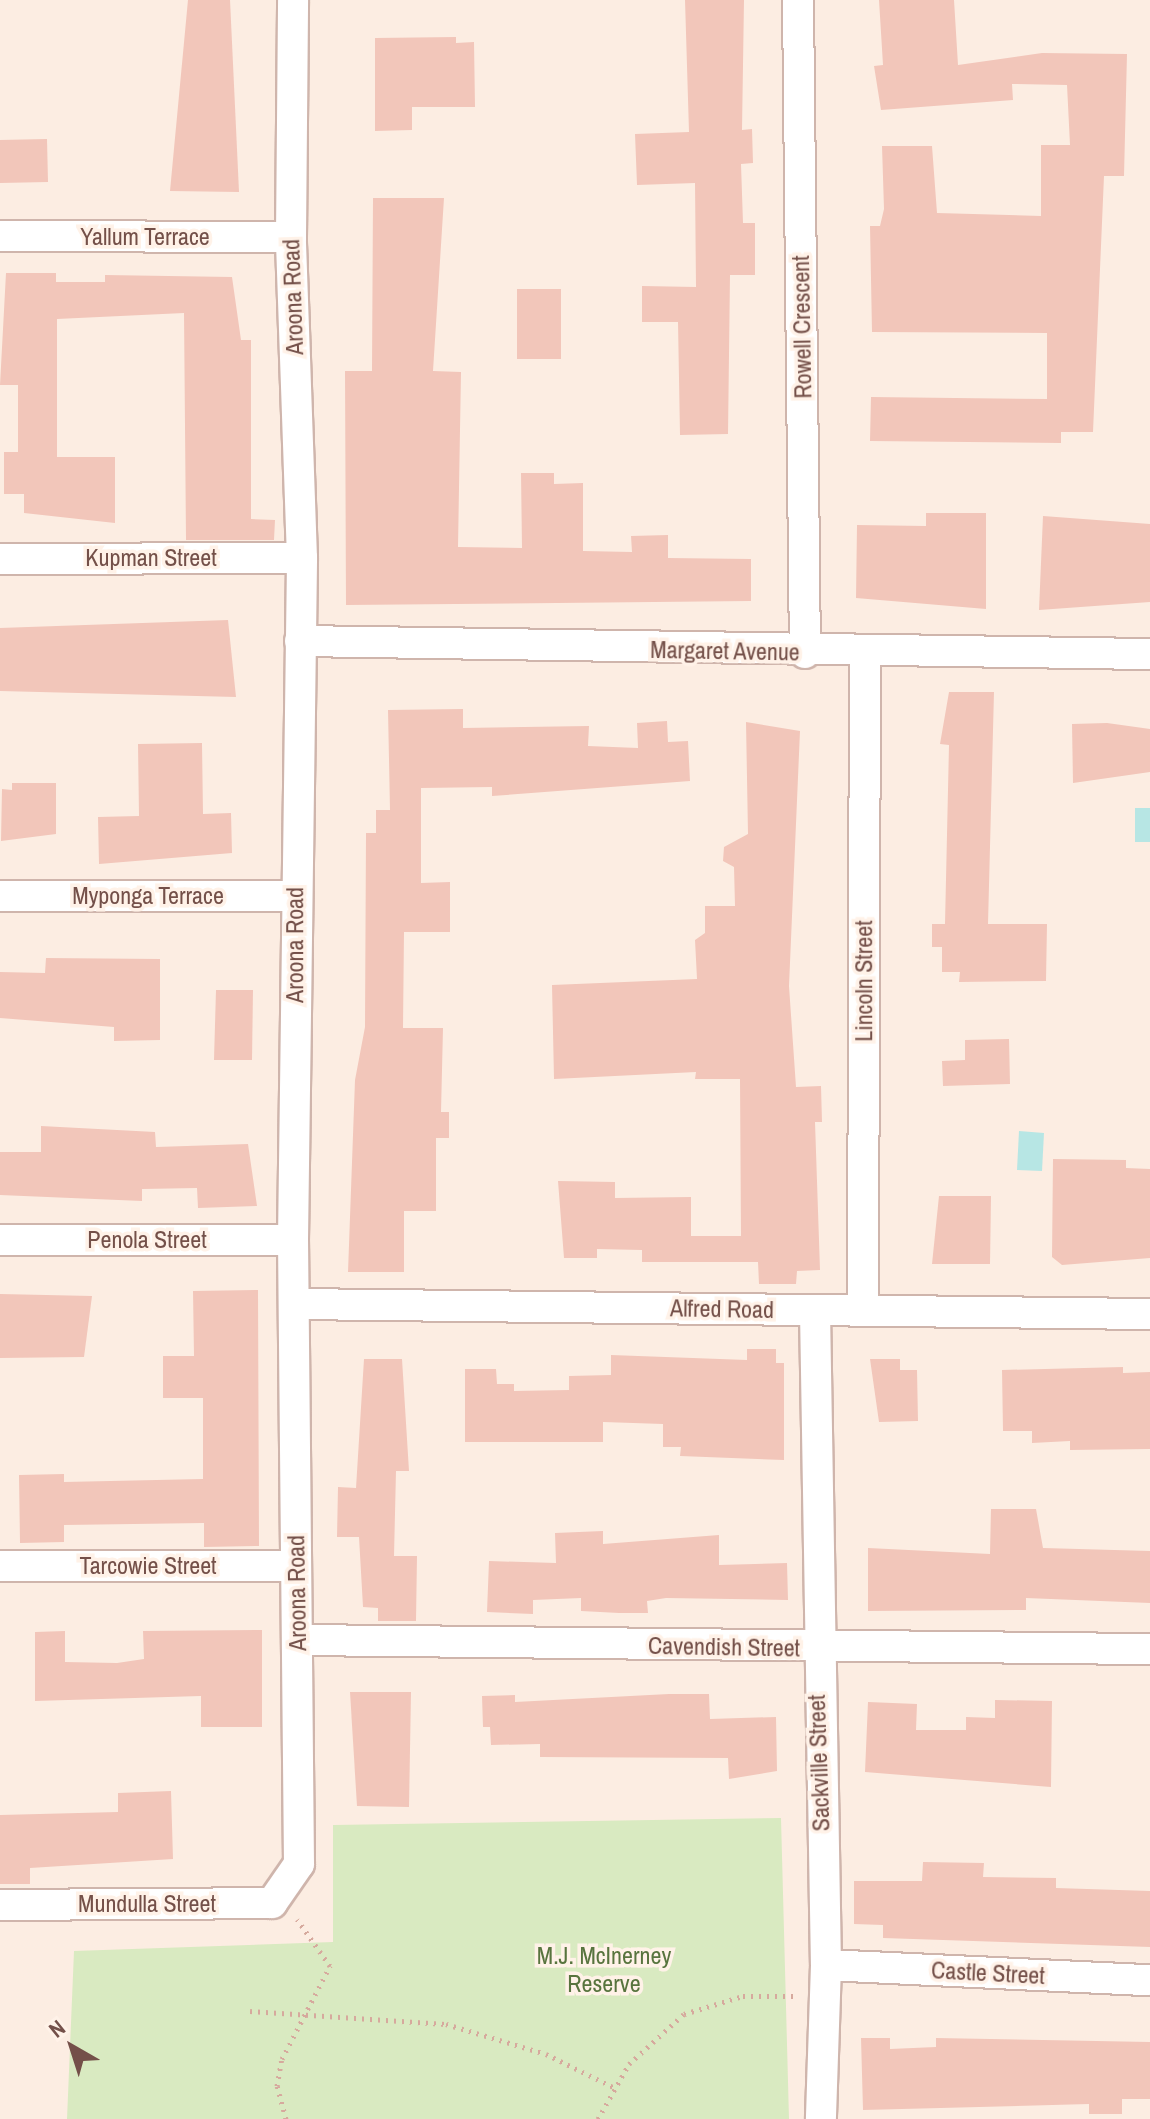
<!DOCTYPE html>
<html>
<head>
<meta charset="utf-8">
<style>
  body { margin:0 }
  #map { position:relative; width:1150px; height:2119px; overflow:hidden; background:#fcede2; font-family:"Archivo Narrow",sans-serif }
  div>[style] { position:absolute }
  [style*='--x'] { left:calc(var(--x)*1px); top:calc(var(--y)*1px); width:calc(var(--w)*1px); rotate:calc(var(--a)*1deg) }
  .green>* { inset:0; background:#d9eac1 }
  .water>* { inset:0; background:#b7e6e4 }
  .building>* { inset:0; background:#f2c6ba }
  .path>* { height:5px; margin-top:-2.5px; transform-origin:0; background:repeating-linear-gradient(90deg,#d6a99d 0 2px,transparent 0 8px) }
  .roads { filter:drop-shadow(2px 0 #cfb5ac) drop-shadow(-2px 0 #cfb5ac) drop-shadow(0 2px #cfb5ac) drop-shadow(0 -2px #cfb5ac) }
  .street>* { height:30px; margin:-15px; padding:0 15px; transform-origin:15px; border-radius:15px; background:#fff }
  span { translate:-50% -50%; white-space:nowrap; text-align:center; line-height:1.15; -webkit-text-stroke:7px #fff2e8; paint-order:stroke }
  .street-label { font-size:24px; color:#745049 }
  .park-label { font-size:24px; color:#58743e }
  .north { position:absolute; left:32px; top:2007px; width:80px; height:80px; -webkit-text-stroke:6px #fff2e8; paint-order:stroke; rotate:321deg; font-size:22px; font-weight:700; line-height:32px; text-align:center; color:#745049 }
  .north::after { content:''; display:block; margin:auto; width:28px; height:36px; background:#745049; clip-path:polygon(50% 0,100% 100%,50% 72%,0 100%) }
</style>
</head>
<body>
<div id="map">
  <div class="green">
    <i style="clip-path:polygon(781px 1818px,789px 2119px,67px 2119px,74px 1951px,333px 1942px,333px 1825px)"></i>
  </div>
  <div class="water">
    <i style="clip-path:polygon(1135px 808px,1150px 808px,1150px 842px,1135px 842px)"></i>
    <i style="clip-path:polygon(1019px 1131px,1044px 1133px,1042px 1171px,1017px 1170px)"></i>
  </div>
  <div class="building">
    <i style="clip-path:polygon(188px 0,230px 0,239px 192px,170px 191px)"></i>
    <i style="clip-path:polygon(685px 0,744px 0,742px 130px,752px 129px,753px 163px,741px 164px,743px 223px,755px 223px,755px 275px,730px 275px,728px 434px,680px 435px,678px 322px,642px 322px,642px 286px,696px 287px,695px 183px,637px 185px,635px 134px,689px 132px)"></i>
    <i style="clip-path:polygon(879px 0,954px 0,958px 65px,1042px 53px,1127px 54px,1124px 176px,1104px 176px,1093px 432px,1061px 432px,1061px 443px,870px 441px,871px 397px,1047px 399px,1047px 333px,872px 332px,870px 226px,880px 226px,884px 209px,882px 146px,932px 146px,937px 213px,1041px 216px,1041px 145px,1070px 145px,1067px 85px,1012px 84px,1013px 100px,881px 110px,874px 66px,883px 65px)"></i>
    <i style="clip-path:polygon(456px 37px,456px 43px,474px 42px,475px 107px,412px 107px,412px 130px,375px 131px,375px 38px)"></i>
    <i style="clip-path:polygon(47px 139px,48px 182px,0 183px,0 140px)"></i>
    <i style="clip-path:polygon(373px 198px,444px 198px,433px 371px,461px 372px,458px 547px,522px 548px,521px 473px,554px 473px,554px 484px,583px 483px,583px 551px,632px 552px,631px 536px,668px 535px,668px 558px,751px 559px,751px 601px,346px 605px,345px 371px,372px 371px)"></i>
    <i style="clip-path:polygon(6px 273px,56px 273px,56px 282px,105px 282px,105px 275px,232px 277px,241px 340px,251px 340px,251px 519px,275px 520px,274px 540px,186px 540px,184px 313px,57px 319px,57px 457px,115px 457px,115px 523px,24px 513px,24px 494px,4px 494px,4px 452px,18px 452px,18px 385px,0 385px)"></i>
    <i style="clip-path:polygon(517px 289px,561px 289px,561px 359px,517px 359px)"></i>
    <i style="clip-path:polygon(926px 513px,986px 513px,986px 609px,856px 598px,857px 525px,926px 526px)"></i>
    <i style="clip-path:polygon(1043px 516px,1150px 524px,1150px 602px,1039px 610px)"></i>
    <i style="clip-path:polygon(228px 620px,236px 697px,0 691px,0 628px)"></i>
    <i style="clip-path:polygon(949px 692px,994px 692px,988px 924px,1047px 924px,1046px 981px,959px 982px,960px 972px,942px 972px,942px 947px,932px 947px,932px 924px,945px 924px,949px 745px,940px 744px)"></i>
    <i style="clip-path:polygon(463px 709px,463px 728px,589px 726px,588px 746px,638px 748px,637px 723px,667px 721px,668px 742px,688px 741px,690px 781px,492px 796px,492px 787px,421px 788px,421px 883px,450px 882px,450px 932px,404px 932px,403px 1028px,443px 1028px,441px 1112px,449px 1112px,449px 1138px,436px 1138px,436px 1211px,404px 1211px,404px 1272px,348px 1272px,355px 1080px,365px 1027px,366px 833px,376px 833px,376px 810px,390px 810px,388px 710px)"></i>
    <i style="clip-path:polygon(746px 722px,800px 731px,789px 986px,796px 1087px,821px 1086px,822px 1122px,815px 1122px,820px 1270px,797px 1271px,796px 1284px,759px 1284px,758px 1262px,642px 1262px,642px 1250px,597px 1249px,597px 1258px,564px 1258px,558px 1181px,615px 1182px,615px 1198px,691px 1197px,691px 1236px,741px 1236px,740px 1079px,695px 1079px,696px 1072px,554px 1079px,552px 985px,697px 979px,695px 940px,705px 933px,705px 906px,735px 906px,734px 867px,723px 861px,724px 847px,748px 834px)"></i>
    <i style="clip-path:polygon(1107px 723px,1150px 729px,1150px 772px,1073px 783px,1072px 724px)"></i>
    <i style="clip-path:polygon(202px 743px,203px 814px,231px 813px,232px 853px,99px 864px,98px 817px,139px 816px,138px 744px)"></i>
    <i style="clip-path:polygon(12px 783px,56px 783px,56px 834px,1px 841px,2px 789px,12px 790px)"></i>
    <i style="clip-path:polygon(46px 958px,160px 959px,160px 1040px,114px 1041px,114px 1027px,0 1018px,0 972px,45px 973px)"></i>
    <i style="clip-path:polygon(216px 990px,253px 990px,252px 1060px,214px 1060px)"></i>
    <i style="clip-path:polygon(1009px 1039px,1010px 1084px,943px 1086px,942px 1061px,965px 1060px,965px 1040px)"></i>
    <i style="clip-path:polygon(41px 1126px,155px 1132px,156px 1147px,248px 1144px,257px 1206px,198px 1208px,197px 1188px,142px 1189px,142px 1201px,0 1195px,0 1152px,41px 1152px)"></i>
    <i style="clip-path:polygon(1053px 1159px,1126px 1160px,1126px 1168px,1150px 1169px,1150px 1258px,1062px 1265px,1052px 1257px)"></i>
    <i style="clip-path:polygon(939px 1196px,991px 1196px,990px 1264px,932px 1264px)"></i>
    <i style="clip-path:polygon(258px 1290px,259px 1546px,204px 1547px,204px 1523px,64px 1525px,64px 1542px,20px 1543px,19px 1475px,64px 1474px,64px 1482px,203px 1479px,203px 1398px,163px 1398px,163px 1356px,194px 1356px,193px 1291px)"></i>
    <i style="clip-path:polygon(0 1294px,92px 1296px,84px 1357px,0 1358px)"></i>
    <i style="clip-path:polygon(747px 1349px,776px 1349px,776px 1363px,784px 1363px,784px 1460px,680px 1456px,681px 1447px,663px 1447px,663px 1424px,603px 1422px,603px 1442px,465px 1442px,465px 1369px,496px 1369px,497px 1384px,514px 1384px,514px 1391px,569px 1390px,569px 1376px,611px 1375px,611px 1355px,747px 1360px)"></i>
    <i style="clip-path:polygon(364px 1359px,402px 1359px,409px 1471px,396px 1471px,394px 1556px,417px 1556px,416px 1621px,378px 1621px,378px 1608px,363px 1607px,359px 1537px,337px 1537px,338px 1487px,356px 1488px)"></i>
    <i style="clip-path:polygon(870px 1359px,900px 1359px,900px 1370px,917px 1370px,918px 1421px,879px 1422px)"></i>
    <i style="clip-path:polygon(1123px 1367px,1123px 1373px,1150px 1372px,1150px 1449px,1070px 1450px,1070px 1441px,1032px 1443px,1032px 1431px,1003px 1431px,1002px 1370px)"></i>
    <i style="clip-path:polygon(991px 1509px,1036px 1509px,1043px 1548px,1150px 1551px,1150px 1603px,1026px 1598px,1026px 1610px,868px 1611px,868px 1548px,990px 1554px)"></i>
    <i style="clip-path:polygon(603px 1531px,603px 1544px,719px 1535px,719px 1565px,787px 1563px,788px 1600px,666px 1598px,647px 1601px,648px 1613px,619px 1613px,581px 1611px,581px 1598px,533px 1600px,533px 1614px,487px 1612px,489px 1561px,556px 1563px,555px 1533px)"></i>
    <i style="clip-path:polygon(262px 1630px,262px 1727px,201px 1727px,201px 1696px,35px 1701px,35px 1632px,65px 1631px,65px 1662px,117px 1663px,144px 1659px,143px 1631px)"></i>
    <i style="clip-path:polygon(350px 1692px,411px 1692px,409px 1807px,357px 1806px)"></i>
    <i style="clip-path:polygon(669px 1694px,709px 1694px,710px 1719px,776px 1717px,777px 1771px,729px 1779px,728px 1758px,540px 1757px,540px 1744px,491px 1745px,490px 1727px,483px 1727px,482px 1696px,515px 1695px,515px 1702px)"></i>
    <i style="clip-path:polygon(995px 1700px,1052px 1701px,1051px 1787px,865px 1772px,868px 1702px,917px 1704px,916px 1730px,966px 1730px,966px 1717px,995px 1718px)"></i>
    <i style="clip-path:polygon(171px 1791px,173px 1859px,30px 1868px,30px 1884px,0 1884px,0 1815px,118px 1812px,118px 1793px)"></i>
    <i style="clip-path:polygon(923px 1862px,984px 1863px,983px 1877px,1056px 1878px,1056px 1888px,1150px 1891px,1150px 1947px,883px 1938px,883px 1925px,854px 1924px,854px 1881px,922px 1881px)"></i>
    <i style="clip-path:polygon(861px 2038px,890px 2038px,890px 2049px,936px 2047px,936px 2038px,1150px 2042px,1150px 2099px,1122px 2099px,1122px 2114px,1089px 2114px,1089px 2104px,863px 2110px)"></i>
  </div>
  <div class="path">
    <i style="--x:250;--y:2011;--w:196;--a:3.8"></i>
    <i style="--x:446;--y:2024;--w:104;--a:16.7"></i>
    <i style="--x:546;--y:2054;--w:79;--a:26.2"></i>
    <i style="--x:286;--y:2119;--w:34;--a:-105"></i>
    <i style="--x:277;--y:2086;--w:27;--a:-80"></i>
    <i style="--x:282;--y:2059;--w:105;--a:-62.7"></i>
    <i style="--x:330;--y:1966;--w:57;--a:-125.1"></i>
    <i style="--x:598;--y:2119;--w:63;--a:-60.6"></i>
    <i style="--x:629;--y:2064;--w:74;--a:-42.3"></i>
    <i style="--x:684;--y:2014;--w:62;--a:-17"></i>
    <i style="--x:743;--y:1996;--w:53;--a:0"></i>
  </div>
  <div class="roads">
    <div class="street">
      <i style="--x:798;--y:0;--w:653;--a:89.39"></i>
      <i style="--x:0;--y:236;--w:291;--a:0.2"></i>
      <i style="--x:0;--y:559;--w:302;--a:-0.2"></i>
      <i style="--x:300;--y:641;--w:850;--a:0.88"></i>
      <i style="--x:0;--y:896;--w:295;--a:0"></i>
      <i style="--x:0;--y:1240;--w:293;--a:0"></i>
      <i style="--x:294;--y:1304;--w:856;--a:0.67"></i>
      <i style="--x:863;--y:1309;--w:655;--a:-89.83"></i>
      <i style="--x:815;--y:1311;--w:654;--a:89.04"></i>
      <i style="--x:826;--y:1965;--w:154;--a:91.9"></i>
      <i style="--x:0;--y:1566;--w:296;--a:0"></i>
      <i style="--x:298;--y:1640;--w:852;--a:0.61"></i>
      <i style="--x:0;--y:1905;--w:272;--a:-0.4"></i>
      <i style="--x:272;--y:1903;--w:47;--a:-55.3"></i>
      <i style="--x:299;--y:1864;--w:624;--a:-90.55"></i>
      <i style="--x:293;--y:1240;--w:682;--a:-89.24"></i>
      <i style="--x:302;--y:558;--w:321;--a:-92"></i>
      <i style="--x:291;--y:237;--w:237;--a:-89.5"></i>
      <i style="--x:826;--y:1965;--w:324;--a:2.7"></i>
    </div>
  </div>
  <div class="street-label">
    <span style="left:145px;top:237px">Yallum Terrace</span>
    <span style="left:293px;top:297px;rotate:-92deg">Aroona Road</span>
    <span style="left:802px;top:327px;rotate:-91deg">Rowell Crescent</span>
    <span style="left:151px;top:558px">Kupman Street</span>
    <span style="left:725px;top:651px;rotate:1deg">Margaret Avenue</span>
    <span style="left:148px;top:896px">Myponga Terrace</span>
    <span style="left:295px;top:945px;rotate:-90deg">Aroona Road</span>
    <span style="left:864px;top:981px;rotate:-90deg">Lincoln Street</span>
    <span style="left:147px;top:1240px">Penola Street</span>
    <span style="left:722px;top:1309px;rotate:1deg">Alfred Road</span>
    <span style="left:148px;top:1566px">Tarcowie Street</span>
    <span style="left:297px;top:1593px;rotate:-91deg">Aroona Road</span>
    <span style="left:724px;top:1647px;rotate:1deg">Cavendish Street</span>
    <span style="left:819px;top:1763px;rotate:-92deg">Sackville Street</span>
    <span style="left:147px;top:1904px">Mundulla Street</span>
    <span style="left:988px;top:1973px;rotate:3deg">Castle Street</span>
  </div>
  <div class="park-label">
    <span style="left:604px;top:1970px">M.J. McInerney<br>Reserve</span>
  </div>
  <div class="north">N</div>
</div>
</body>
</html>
